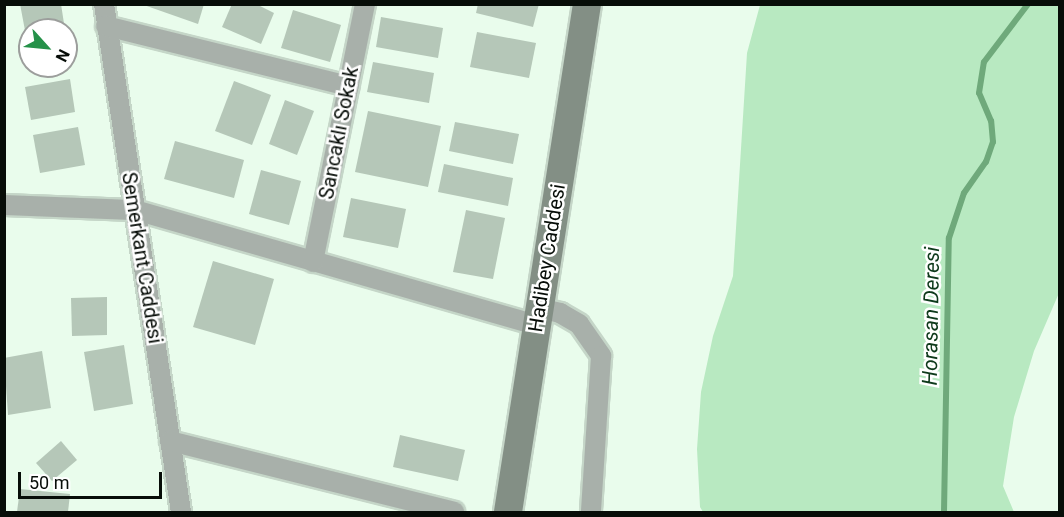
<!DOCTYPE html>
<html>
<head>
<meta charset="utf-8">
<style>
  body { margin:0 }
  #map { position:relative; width:1064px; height:517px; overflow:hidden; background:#e9fcec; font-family:Roboto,sans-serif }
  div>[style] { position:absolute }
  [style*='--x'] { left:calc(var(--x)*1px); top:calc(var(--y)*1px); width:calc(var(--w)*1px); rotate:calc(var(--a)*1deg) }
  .green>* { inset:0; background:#b8e9c1 }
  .stream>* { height:6px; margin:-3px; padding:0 3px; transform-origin:3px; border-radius:3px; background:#6fa97b }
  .building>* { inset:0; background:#b5c7b8 }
  .roads { filter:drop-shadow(2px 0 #c5d6c8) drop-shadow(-2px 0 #c5d6c8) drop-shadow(0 2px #c5d6c8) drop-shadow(0 -2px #c5d6c8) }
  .minor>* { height:20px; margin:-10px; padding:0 10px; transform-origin:10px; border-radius:10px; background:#a8b0aa }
  .secondary>* { height:28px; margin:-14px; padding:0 14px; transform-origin:14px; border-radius:14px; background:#838f85 }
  span { translate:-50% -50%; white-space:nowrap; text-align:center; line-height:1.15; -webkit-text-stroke:5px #fff; paint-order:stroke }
  .street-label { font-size:20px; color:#070d08 }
  .water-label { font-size:21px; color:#0e3a1b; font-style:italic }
  .frame { position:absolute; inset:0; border:6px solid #070d08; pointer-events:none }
  .north { position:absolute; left:18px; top:18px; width:60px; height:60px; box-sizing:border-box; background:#fff; border:2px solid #9c9e9c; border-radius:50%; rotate:117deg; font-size:16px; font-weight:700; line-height:24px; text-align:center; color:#070d08 }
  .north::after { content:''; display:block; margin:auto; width:21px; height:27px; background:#259149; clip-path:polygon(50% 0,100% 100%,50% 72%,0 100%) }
  .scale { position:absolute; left:18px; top:472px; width:144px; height:27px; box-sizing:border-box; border:3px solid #070d08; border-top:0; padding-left:8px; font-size:18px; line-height:21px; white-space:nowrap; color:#070d08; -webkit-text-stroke:4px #fff; paint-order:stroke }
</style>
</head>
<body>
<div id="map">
  <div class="green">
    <i style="clip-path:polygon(760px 5px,1059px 5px,1059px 293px,1034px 351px,1014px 417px,1003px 486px,1014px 512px,703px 512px,700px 507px,697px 449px,701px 392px,713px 336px,733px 276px,747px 53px)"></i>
  </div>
  <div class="stream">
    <i style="--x:944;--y:512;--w:274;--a:-89"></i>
    <i style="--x:949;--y:238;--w:47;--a:-71.6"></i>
    <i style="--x:964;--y:193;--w:38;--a:-55"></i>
    <i style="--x:986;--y:162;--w:21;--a:-71"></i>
    <i style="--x:993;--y:142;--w:21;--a:-95"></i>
    <i style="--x:991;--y:121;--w:30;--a:-113"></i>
    <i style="--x:979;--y:93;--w:31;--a:-81"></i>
    <i style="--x:984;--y:62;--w:73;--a:-52.8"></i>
  </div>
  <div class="building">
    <i style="clip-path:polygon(20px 4px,61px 4px,65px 30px,30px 30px,30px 57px)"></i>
    <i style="clip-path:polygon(141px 4px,204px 4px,198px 24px)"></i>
    <i style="clip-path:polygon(232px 4px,256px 4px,274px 13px,261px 44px,222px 27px)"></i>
    <i style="clip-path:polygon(478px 4px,539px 4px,533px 27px,476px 13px)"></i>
    <i style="clip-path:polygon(293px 10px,341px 25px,330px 62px,281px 48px)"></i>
    <i style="clip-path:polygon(381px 17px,443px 28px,438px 58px,376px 47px)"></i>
    <i style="clip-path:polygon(477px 32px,536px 43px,529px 78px,470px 67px)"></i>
    <i style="clip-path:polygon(373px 62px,434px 73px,429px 103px,367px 92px)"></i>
    <i style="clip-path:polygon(70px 79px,75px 112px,31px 120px,25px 87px)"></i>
    <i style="clip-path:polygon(234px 81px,271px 95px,252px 145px,215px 131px)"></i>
    <i style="clip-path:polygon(285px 100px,314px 111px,297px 155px,269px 144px)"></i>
    <i style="clip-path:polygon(368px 111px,441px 126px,428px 187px,355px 172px)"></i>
    <i style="clip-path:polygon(455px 122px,519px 134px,513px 164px,449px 151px)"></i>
    <i style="clip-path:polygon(78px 127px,85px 165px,40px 173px,33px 135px)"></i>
    <i style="clip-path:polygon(175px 141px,244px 160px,234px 198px,164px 179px)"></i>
    <i style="clip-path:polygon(444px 164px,513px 178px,508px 206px,438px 192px)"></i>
    <i style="clip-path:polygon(261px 170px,301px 181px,289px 225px,249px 214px)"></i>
    <i style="clip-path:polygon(351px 198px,406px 209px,398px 248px,343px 237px)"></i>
    <i style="clip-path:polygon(466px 210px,505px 218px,493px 279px,453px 272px)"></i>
    <i style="clip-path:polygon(213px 261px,274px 279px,255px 345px,193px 327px)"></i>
    <i style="clip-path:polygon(107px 297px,107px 335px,72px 336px,71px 298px)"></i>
    <i style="clip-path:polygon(124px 345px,133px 404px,94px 411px,84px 352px)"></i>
    <i style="clip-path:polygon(42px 351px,51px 408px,8px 415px,4px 358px)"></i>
    <i style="clip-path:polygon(400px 435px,465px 450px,458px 481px,393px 467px)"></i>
    <i style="clip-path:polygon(61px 441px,77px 460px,52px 481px,36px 463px)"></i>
    <i style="clip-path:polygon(20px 489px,70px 494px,68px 512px,17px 512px)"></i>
  </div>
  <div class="roads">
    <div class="minor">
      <i style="--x:104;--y:4;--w:514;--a:81.38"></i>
      <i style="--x:106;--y:26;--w:250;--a:13.9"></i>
      <i style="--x:4;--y:205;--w:131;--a:2.2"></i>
      <i style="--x:135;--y:210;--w:418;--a:16"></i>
      <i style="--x:313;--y:262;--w:263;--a:-78.6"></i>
      <i style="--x:539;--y:308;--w:22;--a:13"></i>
      <i style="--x:560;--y:313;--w:22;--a:30"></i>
      <i style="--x:579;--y:324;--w:39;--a:55"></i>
      <i style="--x:601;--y:356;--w:156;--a:93.7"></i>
      <i style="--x:170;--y:441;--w:293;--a:14"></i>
    </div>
    <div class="secondary">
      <i style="--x:508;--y:512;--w:514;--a:-81.16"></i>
    </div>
  </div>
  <div class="street-label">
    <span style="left:339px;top:133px;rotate:-79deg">Sancaklı Sokak</span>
    <span style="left:142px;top:258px;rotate:81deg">Semerkant Caddesi</span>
    <span style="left:547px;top:258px;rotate:-81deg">Hadibey Caddesi</span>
  </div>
  <div class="water-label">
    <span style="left:931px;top:316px;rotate:-89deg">Horasan Deresi</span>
  </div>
  <div class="frame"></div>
  <div class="north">N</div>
  <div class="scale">50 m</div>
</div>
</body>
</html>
